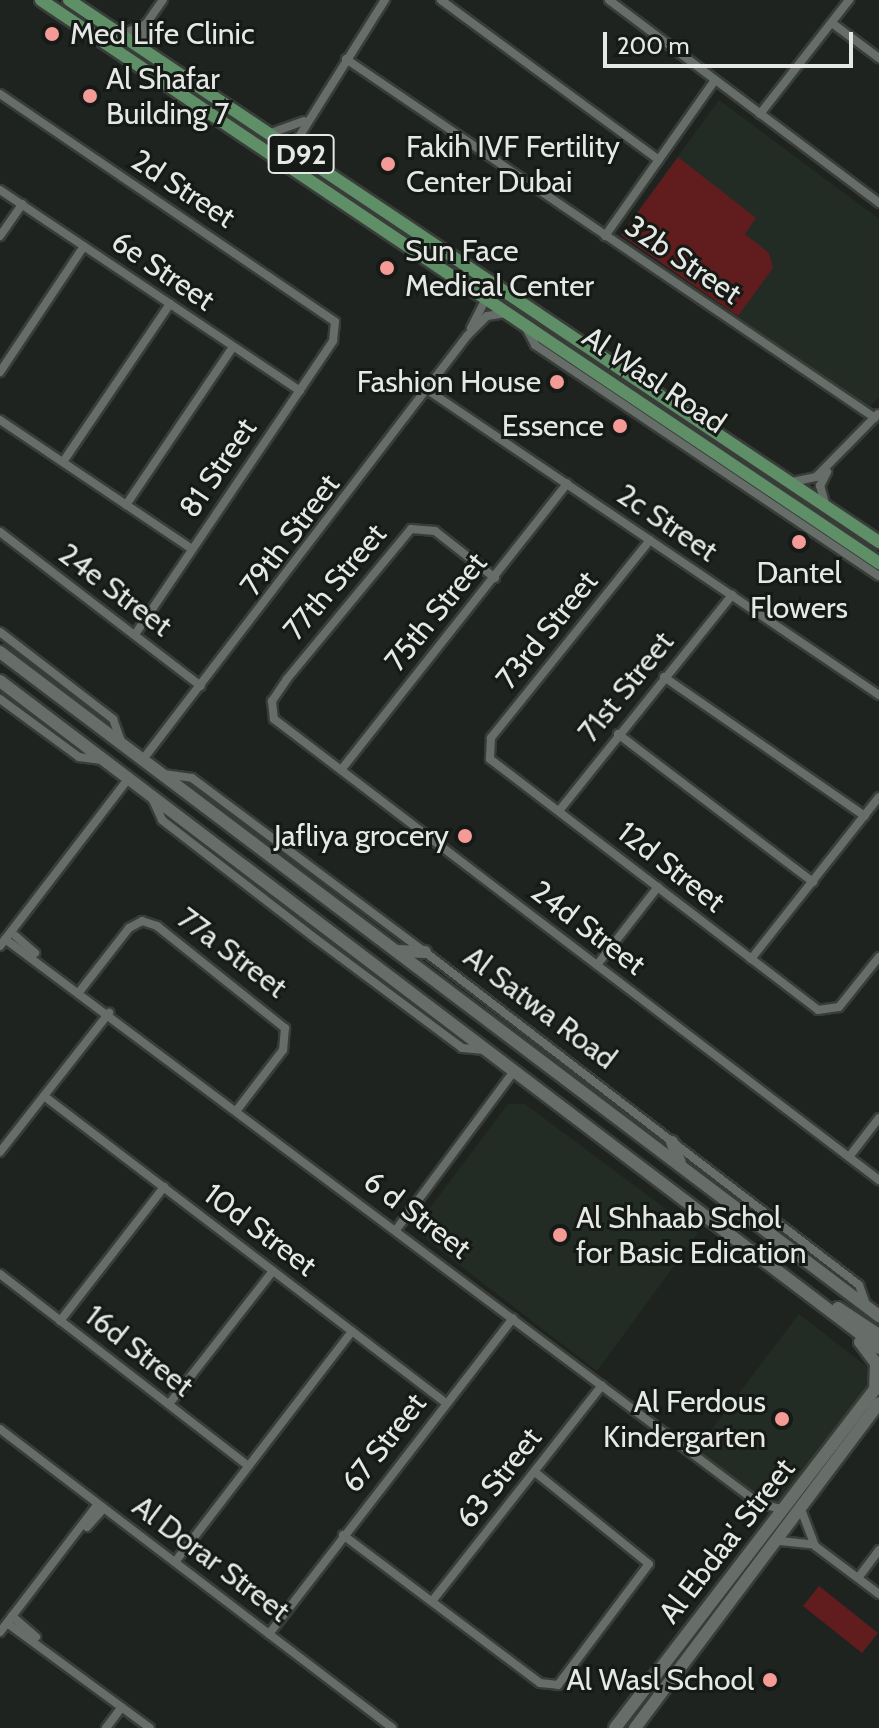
<!DOCTYPE html>
<html>
<head>
<meta charset="utf-8">
<style>
  body { margin:0 }
  #map { position:relative; width:879px; height:1728px; overflow:hidden; background:#1f231f; font-family:Cabin,sans-serif }
  div>[style] { position:absolute }
  [style*='--x'] { left:calc(var(--x)*1px); top:calc(var(--y)*1px); width:calc(var(--w)*1px); rotate:calc(var(--a)*1deg) }
  .built>* { inset:0; background:#232c24 }
  .green>* { inset:0; background:#611c1e }
  .roads { filter:drop-shadow(2px 0 #393d39) drop-shadow(-2px 0 #393d39) drop-shadow(0 2px #393d39) drop-shadow(0 -2px #393d39) }
  .street>* { height:8px; margin:-4px; padding:0 4px; transform-origin:4px; border-radius:4px; background:#676d68 }
  .secondary>* { height:12px; margin:-6px; padding:0 6px; transform-origin:6px; border-radius:6px; background:#676d68 }
  .primary>* { height:12px; margin:-6px; padding:0 6px; transform-origin:6px; border-radius:6px; background:#5f8f67 }
  .dots>* { width:22px; height:22px; translate:-50% -50%; box-sizing:border-box; border:4px solid #161a16; border-radius:50% }
  span { translate:-50% -50%; white-space:nowrap; text-align:center; line-height:1.15; -webkit-text-stroke:6px #161a16; paint-order:stroke }
  .shield-label span { padding:2px 6px; background:#161a16; border:2px solid; border-radius:6px; -webkit-text-stroke-width:0 }
  .shield-label { font-size:28px; color:#e5e8e5; font-weight:700 }
  .poi-label { font-size:30px; color:#e5e8e5 }
  .left { translate:0 -50%; text-align:left }
  .right { translate:-100% -50%; text-align:right }
  .street-label { font-size:30px; color:#e5e8e5 }
  .scale { position:absolute; left:603px; top:32px; width:250px; height:36px; box-sizing:border-box; border:4px solid #e5e8e5; border-top:0; padding-left:10px; font-size:24px; line-height:28px; white-space:nowrap; color:#e5e8e5; -webkit-text-stroke:6px #161a16; paint-order:stroke }
</style>
</head>
<body>
<div id="map">
  <div class="built">
    <i style="clip-path:polygon(719px 100px,879px 219px,879px 397px,869px 408px,621px 235px)"></i>
    <i style="clip-path:polygon(508px 1104px,525px 1104px,698px 1233px,597px 1371px,423px 1237px,420px 1221px)"></i>
    <i style="clip-path:polygon(799px 1314px,870px 1369px,869px 1388px,778px 1504px,767px 1504px,696px 1450px)"></i>
  </div>
  <div class="green">
    <i style="clip-path:polygon(678px 157px,756px 218px,745px 234px,769px 253px,773px 268px,738px 316px,621px 235px)"></i>
    <i style="clip-path:polygon(819px 1586px,878px 1633px,862px 1653px,803px 1606px)"></i>
  </div>
  <div class="roads">
    <div class="street">
      <i style="--x:441;--y:0;--w:270;--a:36.3"></i>
      <i style="--x:609;--y:0;--w:338;--a:36.9"></i>
      <i style="--x:832;--y:23;--w:59;--a:36.7"></i>
      <i style="--x:123;--y:34;--w:25;--a:-23"></i>
      <i style="--x:146;--y:24;--w:29;--a:-55"></i>
      <i style="--x:145;--y:49;--w:25;--a:-88"></i>
      <i style="--x:346;--y:59;--w:639;--a:34.16"></i>
      <i style="--x:0;--y:94;--w:405;--a:34.2"></i>
      <i style="--x:335;--y:322;--w:19;--a:96"></i>
      <i style="--x:333;--y:341;--w:354;--a:124"></i>
      <i style="--x:760;--y:114;--w:145;--a:-52"></i>
      <i style="--x:271;--y:133;--w:35;--a:-20"></i>
      <i style="--x:292;--y:148;--w:175;--a:-57.9"></i>
      <i style="--x:0;--y:190;--w:361;--a:33.8"></i>
      <i style="--x:0;--y:236;--w:39;--a:-55"></i>
      <i style="--x:605;--y:236;--w:191;--a:-54.8"></i>
      <i style="--x:524;--y:324;--w:24;--a:62"></i>
      <i style="--x:535;--y:345;--w:414;--a:33.9"></i>
      <i style="--x:471;--y:328;--w:34;--a:-63"></i>
      <i style="--x:0;--y:372;--w:151;--a:-56.3"></i>
      <i style="--x:429;--y:391;--w:543;--a:34.04"></i>
      <i style="--x:0;--y:420;--w:231;--a:33.9"></i>
      <i style="--x:63;--y:462;--w:191;--a:-55.9"></i>
      <i style="--x:792;--y:482;--w:25;--a:-12"></i>
      <i style="--x:816;--y:477;--w:88;--a:-45.5"></i>
      <i style="--x:825;--y:503;--w:18;--a:-106"></i>
      <i style="--x:820;--y:486;--w:16;--a:-63"></i>
      <i style="--x:126;--y:505;--w:191;--a:-55.9"></i>
      <i style="--x:0;--y:532;--w:253;--a:37.5"></i>
      <i style="--x:650;--y:540;--w:254;--a:128.8"></i>
      <i style="--x:491;--y:738;--w:21;--a:93"></i>
      <i style="--x:490;--y:759;--w:413;--a:37.4"></i>
      <i style="--x:818;--y:1010;--w:21;--a:-8"></i>
      <i style="--x:839;--y:1007;--w:64;--a:-51.3"></i>
      <i style="--x:495;--y:578;--w:76;--a:-141.9"></i>
      <i style="--x:435;--y:531;--w:24;--a:-175"></i>
      <i style="--x:411;--y:529;--w:195;--a:129.6"></i>
      <i style="--x:287;--y:679;--w:27;--a:124"></i>
      <i style="--x:272;--y:701;--w:18;--a:84"></i>
      <i style="--x:274;--y:719;--w:761;--a:37.31"></i>
      <i style="--x:0;--y:632;--w:143;--a:37.6"></i>
      <i style="--x:113;--y:719;--w:23;--a:70"></i>
      <i style="--x:664;--y:677;--w:244;--a:34.7"></i>
      <i style="--x:0;--y:699;--w:98;--a:36.3"></i>
      <i style="--x:79;--y:757;--w:28;--a:8"></i>
      <i style="--x:618;--y:734;--w:245;--a:37.2"></i>
      <i style="--x:144;--y:758;--w:531;--a:-52.57"></i>
      <i style="--x:467;--y:336;--w:28;--a:-45"></i>
      <i style="--x:487;--y:316;--w:18;--a:-9"></i>
      <i style="--x:341;--y:770;--w:365;--a:-51.7"></i>
      <i style="--x:164;--y:774;--w:28;--a:8"></i>
      <i style="--x:192;--y:778;--w:291;--a:36.8"></i>
      <i style="--x:425;--y:952;--w:547;--a:37.5"></i>
      <i style="--x:859;--y:1285;--w:23;--a:70"></i>
      <i style="--x:151;--y:796;--w:26;--a:65"></i>
      <i style="--x:162;--y:820;--w:195;--a:37.7"></i>
      <i style="--x:316;--y:939;--w:182;--a:36.7"></i>
      <i style="--x:462;--y:1048;--w:25;--a:5"></i>
      <i style="--x:559;--y:811;--w:277;--a:-51.3"></i>
      <i style="--x:11;--y:932;--w:32;--a:41"></i>
      <i style="--x:5;--y:939;--w:941;--a:36.83"></i>
      <i style="--x:758;--y:1503;--w:27;--a:15"></i>
      <i style="--x:0;--y:946;--w:212;--a:-52.5"></i>
      <i style="--x:751;--y:959;--w:206;--a:-51.7"></i>
      <i style="--x:597;--y:965;--w:99;--a:-52"></i>
      <i style="--x:80;--y:991;--w:80;--a:-52.1"></i>
      <i style="--x:129;--y:928;--w:15;--a:-28"></i>
      <i style="--x:142;--y:921;--w:16;--a:18"></i>
      <i style="--x:157;--y:926;--w:164;--a:38.6"></i>
      <i style="--x:285;--y:1028;--w:22;--a:95"></i>
      <i style="--x:283;--y:1050;--w:76;--a:127.5"></i>
      <i style="--x:44;--y:1096;--w:506;--a:37.37"></i>
      <i style="--x:0;--y:1152;--w:177;--a:-51.9"></i>
      <i style="--x:849;--y:1157;--w:49;--a:-52.4"></i>
      <i style="--x:396;--y:1230;--w:198;--a:-53.4"></i>
      <i style="--x:0;--y:1274;--w:314;--a:37.7"></i>
      <i style="--x:60;--y:1321;--w:170;--a:-52.2"></i>
      <i style="--x:169;--y:1404;--w:169;--a:-52"></i>
      <i style="--x:0;--y:1429;--w:493;--a:37.3"></i>
      <i style="--x:802;--y:1512;--w:36;--a:69"></i>
      <i style="--x:815;--y:1546;--w:80;--a:36.9"></i>
      <i style="--x:87;--y:1527;--w:25;--a:-48"></i>
      <i style="--x:343;--y:1535;--w:246;--a:36.9"></i>
      <i style="--x:540;--y:1683;--w:18;--a:6"></i>
      <i style="--x:558;--y:1685;--w:151;--a:-53.1"></i>
      <i style="--x:649;--y:1564;--w:146;--a:-141.1"></i>
      <i style="--x:780;--y:1541;--w:31;--a:6"></i>
      <i style="--x:175;--y:1562;--w:291;--a:-52.5"></i>
      <i style="--x:858;--y:1578;--w:35;--a:-53"></i>
      <i style="--x:433;--y:1600;--w:273;--a:-51.8"></i>
      <i style="--x:12;--y:1616;--w:32;--a:41"></i>
      <i style="--x:7;--y:1623;--w:177;--a:36.3"></i>
      <i style="--x:0;--y:1632;--w:161;--a:-52.6"></i>
      <i style="--x:269;--y:1634;--w:399;--a:-52.3"></i>
      <i style="--x:106;--y:1728;--w:26;--a:-53"></i>
    </div>
    <div class="secondary">
      <i style="--x:0;--y:652;--w:1102;--a:37.07"></i>
      <i style="--x:0;--y:681;--w:1103;--a:37.19"></i>
      <i style="--x:397;--y:951;--w:28;--a:2"></i>
      <i style="--x:672;--y:1142;--w:22;--a:69"></i>
      <i style="--x:838;--y:1308;--w:49;--a:33.4"></i>
      <i style="--x:860;--y:1342;--w:26;--a:53"></i>
      <i style="--x:876;--y:1363;--w:26;--a:92"></i>
      <i style="--x:615;--y:1728;--w:434;--a:-52.5"></i>
      <i style="--x:635;--y:1728;--w:406;--a:-53.1"></i>
    </div>
    <div class="primary">
      <i style="--x:41;--y:0;--w:1010;--a:33.89"></i>
      <i style="--x:69;--y:0;--w:975;--a:33.79"></i>
    </div>
  </div>
  <div class="dots">
    <i style="left:52px;top:34px;background:#f59b97"></i>
    <i style="left:90px;top:96px;background:#f59b97"></i>
    <i style="left:388px;top:164px;background:#f59b97"></i>
    <i style="left:387px;top:268px;background:#f59b97"></i>
    <i style="left:557px;top:382px;background:#f59b97"></i>
    <i style="left:620px;top:426px;background:#f59b97"></i>
    <i style="left:799px;top:542px;background:#f59b97"></i>
    <i style="left:465px;top:836px;background:#f59b97"></i>
    <i style="left:560px;top:1235px;background:#f59b97"></i>
    <i style="left:782px;top:1419px;background:#f59b97"></i>
    <i style="left:770px;top:1680px;background:#f59b97"></i>
  </div>
  <div class="shield-label">
    <span style="left:301px;top:154px">D92</span>
  </div>
  <div class="poi-label">
    <span class="left" style="left:70px;top:34px">Med Life Clinic</span>
    <span class="left" style="left:106px;top:96px">Al Shafar<br>Building 7</span>
    <span class="left" style="left:406px;top:164px">Fakih IVF Fertility<br>Center Dubai</span>
    <span class="left" style="left:405px;top:268px">Sun Face<br>Medical Center</span>
    <span class="right" style="left:541px;top:382px">Fashion House</span>
    <span class="right" style="left:604px;top:426px">Essence</span>
    <span style="left:799px;top:590px">Dantel<br>Flowers</span>
    <span class="right" style="left:449px;top:836px">Jafliya grocery</span>
    <span class="left" style="left:576px;top:1235px">Al Shhaab Schol<br>for Basic Edication</span>
    <span class="right" style="left:766px;top:1419px">Al Ferdous<br>Kindergarten</span>
    <span class="right" style="left:754px;top:1680px">Al Wasl School</span>
  </div>
  <div class="street-label">
    <span style="left:183px;top:189px;rotate:33deg">2d Street</span>
    <span style="left:683px;top:260px;rotate:34deg">32b Street</span>
    <span style="left:163px;top:271px;rotate:34deg">6e Street</span>
    <span style="left:654px;top:380px;rotate:34deg">Al Wasl Road</span>
    <span style="left:218px;top:468px;rotate:-56deg">81 Street</span>
    <span style="left:667px;top:523px;rotate:34deg">2c Street</span>
    <span style="left:290px;top:535px;rotate:-53deg">79th Street</span>
    <span style="left:335px;top:582px;rotate:-50deg">77th Street</span>
    <span style="left:115px;top:590px;rotate:37deg">24e Street</span>
    <span style="left:436px;top:612px;rotate:-51deg">75th Street</span>
    <span style="left:547px;top:630px;rotate:-51deg">73rd Street</span>
    <span style="left:626px;top:687px;rotate:-51deg">71st Street</span>
    <span style="left:671px;top:867px;rotate:38deg">12d Street</span>
    <span style="left:588px;top:928px;rotate:37deg">24d Street</span>
    <span style="left:232px;top:953px;rotate:37deg">77a Street</span>
    <span style="left:540px;top:1008px;rotate:37deg">Al Satwa Road</span>
    <span style="left:417px;top:1215px;rotate:37deg">6 d Street</span>
    <span style="left:260px;top:1230px;rotate:37deg">10d Street</span>
    <span style="left:139px;top:1351px;rotate:38deg">16d Street</span>
    <span style="left:384px;top:1443px;rotate:-52deg">67 Street</span>
    <span style="left:499px;top:1478px;rotate:-52deg">63 Street</span>
    <span style="left:727px;top:1541px;rotate:-52deg">Al Ebdaa' Street</span>
    <span style="left:211px;top:1559px;rotate:37deg">Al Dorar Street</span>
  </div>
  <div class="scale">200 m</div>
</div>
</body>
</html>
